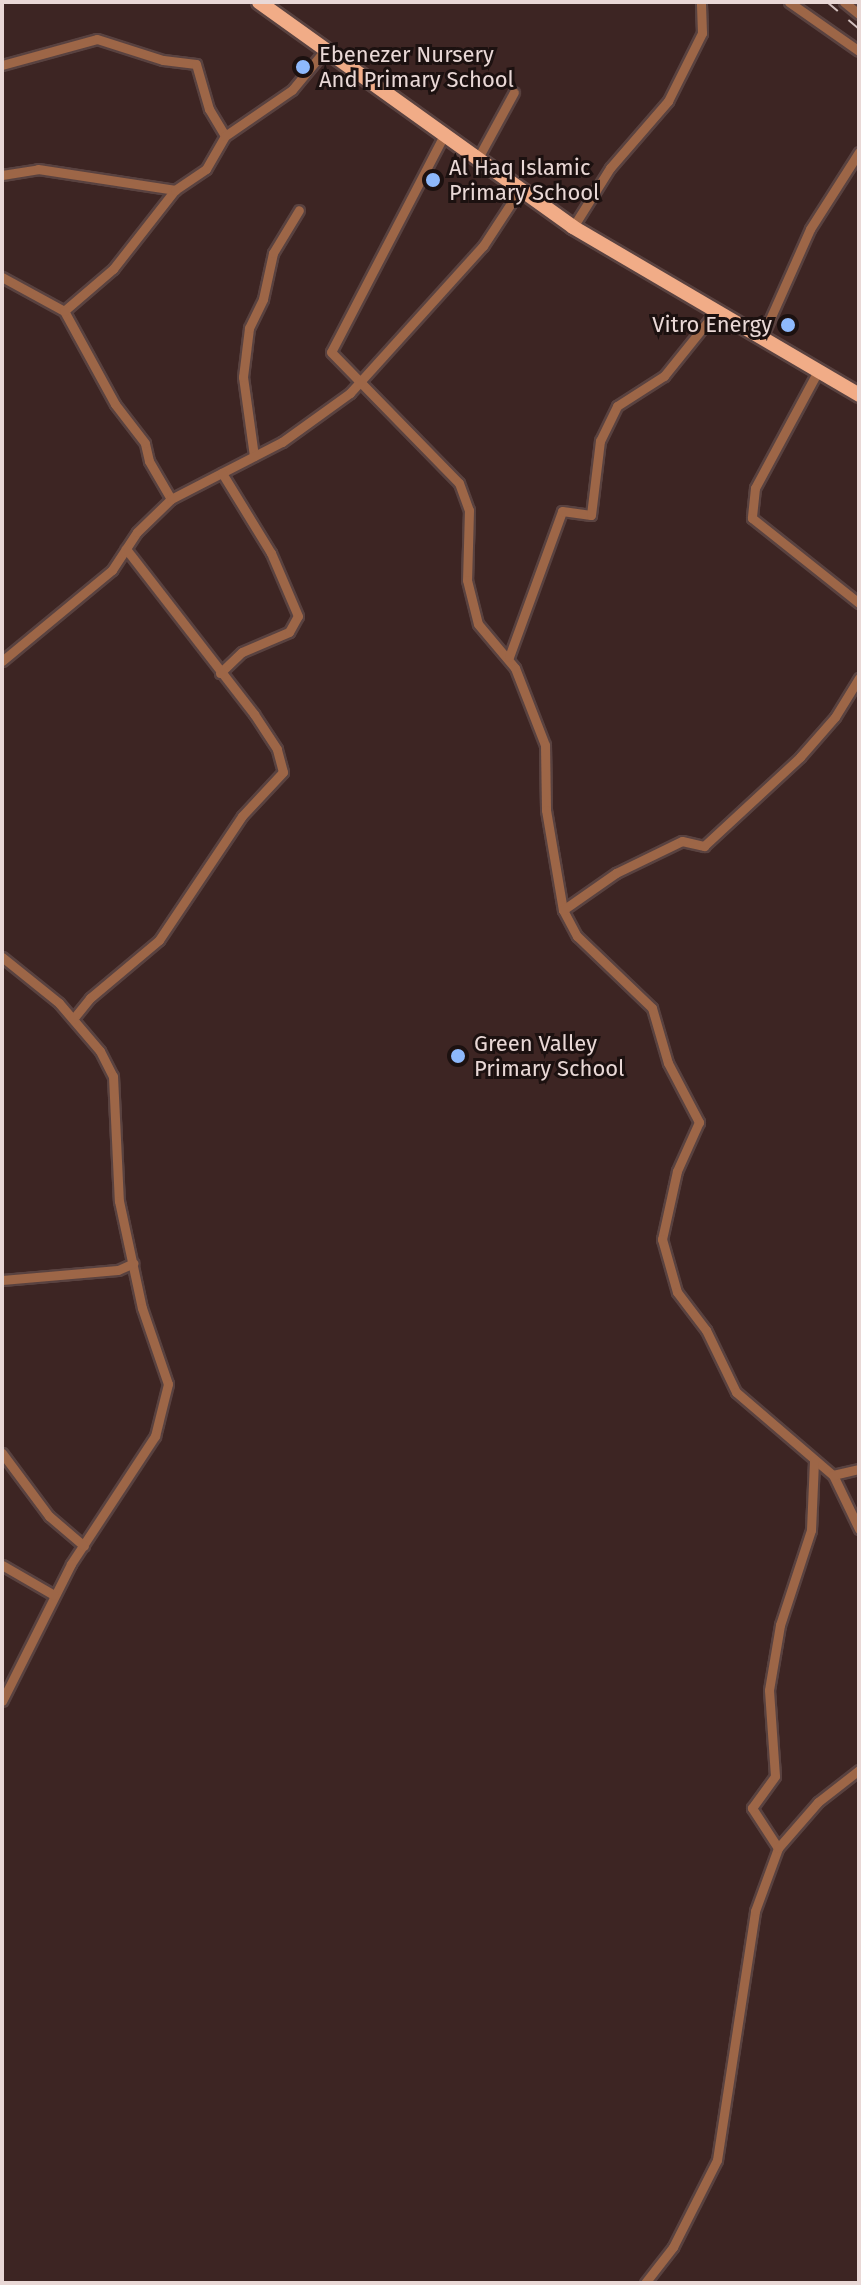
<!DOCTYPE html>
<html>
<head>
<meta charset="utf-8">
<style>
  body { margin:0 }
  #map { position:relative; width:861px; height:2285px; overflow:hidden; background:#3d2523; font-family:"Fira Sans",sans-serif }
  div>[style] { position:absolute }
  [style*='--x'] { left:calc(var(--x)*1px); top:calc(var(--y)*1px); width:calc(var(--w)*1px); rotate:calc(var(--a)*1deg) }
  .roads { filter:drop-shadow(2px 0 #594240) drop-shadow(-2px 0 #594240) drop-shadow(0 2px #594240) drop-shadow(0 -2px #594240) }
  .street>* { height:9px; margin:-4.5px; padding:0 4.5px; transform-origin:4.5px; border-radius:4.5px; background:#9d6647 }
  .primary>* { height:14px; margin:-7px; padding:0 7px; transform-origin:7px; border-radius:7px; background:#f1ac87 }
  .rail>* { height:2px; margin-top:-1px; transform-origin:0; background:repeating-linear-gradient(90deg,#d1bfbd 0 14px,transparent 0 28px) }
  .dots>* { width:22px; height:22px; translate:-50% -50%; box-sizing:border-box; border:4px solid #1c1110; border-radius:50% }
  span { translate:-50% -50%; white-space:nowrap; text-align:center; line-height:1.15; -webkit-text-stroke:6px #1c1110; paint-order:stroke }
  .poi-label { font-size:22px; color:#e9d8d6 }
  .left { translate:0 -50%; text-align:left }
  .right { translate:-100% -50%; text-align:right }
  .frame { position:absolute; inset:0; border:4px solid #e9d8d6; pointer-events:none }
</style>
</head>
<body>
<div id="map">
  <div class="roads">
    <div class="street">
      <i style="--x:789;--y:2;--w:85;--a:35"></i>
      <i style="--x:844;--y:2;--w:19;--a:39"></i>
      <i style="--x:2;--y:65;--w:98;--a:-15.3"></i>
      <i style="--x:97;--y:39;--w:69;--a:17.7"></i>
      <i style="--x:163;--y:60;--w:33;--a:7"></i>
      <i style="--x:196;--y:64;--w:47;--a:73.9"></i>
      <i style="--x:209;--y:109;--w:31;--a:59"></i>
      <i style="--x:443;--y:137;--w:242;--a:117.5"></i>
      <i style="--x:331;--y:352;--w:183;--a:45.7"></i>
      <i style="--x:459;--y:483;--w:29;--a:70"></i>
      <i style="--x:469;--y:510;--w:70;--a:91.6"></i>
      <i style="--x:467;--y:580;--w:45;--a:76"></i>
      <i style="--x:478;--y:624;--w:57;--a:49.9"></i>
      <i style="--x:515;--y:668;--w:83;--a:68.7"></i>
      <i style="--x:545;--y:745;--w:65;--a:89.1"></i>
      <i style="--x:546;--y:810;--w:101;--a:80.4"></i>
      <i style="--x:563;--y:910;--w:30;--a:62"></i>
      <i style="--x:577;--y:936;--w:104;--a:43.8"></i>
      <i style="--x:652;--y:1008;--w:57;--a:73.8"></i>
      <i style="--x:668;--y:1063;--w:67;--a:62.3"></i>
      <i style="--x:699;--y:1122;--w:54;--a:114.2"></i>
      <i style="--x:677;--y:1171;--w:70;--a:102.4"></i>
      <i style="--x:662;--y:1239;--w:55;--a:74.2"></i>
      <i style="--x:677;--y:1292;--w:48;--a:52.7"></i>
      <i style="--x:706;--y:1330;--w:69;--a:64.2"></i>
      <i style="--x:736;--y:1392;--w:128;--a:40.6"></i>
      <i style="--x:833;--y:1475;--w:60;--a:64.3"></i>
      <i style="--x:477;--y:160;--w:77;--a:-61.4"></i>
      <i style="--x:2;--y:175;--w:36;--a:-9"></i>
      <i style="--x:38;--y:169;--w:139;--a:8.7"></i>
      <i style="--x:573;--y:227;--w:70;--a:-57.9"></i>
      <i style="--x:610;--y:168;--w:89;--a:-49.1"></i>
      <i style="--x:668;--y:101;--w:76;--a:-63.4"></i>
      <i style="--x:702;--y:33;--w:31;--a:-92"></i>
      <i style="--x:2;--y:277;--w:71;--a:28.7"></i>
      <i style="--x:762;--y:337;--w:118;--a:-66"></i>
      <i style="--x:810;--y:229;--w:91;--a:-57.5"></i>
      <i style="--x:818;--y:371;--w:133;--a:118.3"></i>
      <i style="--x:755;--y:488;--w:30;--a:96"></i>
      <i style="--x:752;--y:518;--w:137;--a:38.5"></i>
      <i style="--x:254;--y:456;--w:80;--a:-97.9"></i>
      <i style="--x:243;--y:377;--w:49;--a:-83"></i>
      <i style="--x:249;--y:328;--w:32;--a:-64"></i>
      <i style="--x:263;--y:299;--w:47;--a:-77.7"></i>
      <i style="--x:273;--y:253;--w:50;--a:-58.8"></i>
      <i style="--x:171;--y:499;--w:44;--a:-120.1"></i>
      <i style="--x:149;--y:461;--w:18;--a:-103"></i>
      <i style="--x:145;--y:443;--w:49;--a:-127.6"></i>
      <i style="--x:115;--y:404;--w:106;--a:-118.7"></i>
      <i style="--x:64;--y:311;--w:65;--a:-40.6"></i>
      <i style="--x:113;--y:269;--w:100;--a:-51.9"></i>
      <i style="--x:175;--y:190;--w:37;--a:-34"></i>
      <i style="--x:206;--y:169;--w:38;--a:-60"></i>
      <i style="--x:225;--y:136;--w:81;--a:-34.5"></i>
      <i style="--x:292;--y:90;--w:52;--a:-50.5"></i>
      <i style="--x:509;--y:657;--w:155;--a:-70"></i>
      <i style="--x:562;--y:511;--w:29;--a:8"></i>
      <i style="--x:591;--y:515;--w:75;--a:-83.1"></i>
      <i style="--x:600;--y:441;--w:39;--a:-64"></i>
      <i style="--x:617;--y:406;--w:56;--a:-32.6"></i>
      <i style="--x:664;--y:376;--w:85;--a:-51.2"></i>
      <i style="--x:2;--y:661;--w:143;--a:-39.6"></i>
      <i style="--x:112;--y:570;--w:45;--a:-56.7"></i>
      <i style="--x:137;--y:532;--w:47;--a:-44.1"></i>
      <i style="--x:171;--y:499;--w:125;--a:-27.2"></i>
      <i style="--x:282;--y:442;--w:84;--a:-35.8"></i>
      <i style="--x:350;--y:393;--w:198;--a:-47.9"></i>
      <i style="--x:483;--y:246;--w:66;--a:-56.8"></i>
      <i style="--x:220;--y:673;--w:30;--a:-44"></i>
      <i style="--x:242;--y:652;--w:51;--a:-23.1"></i>
      <i style="--x:289;--y:632;--w:18;--a:-61"></i>
      <i style="--x:298;--y:616;--w:69;--a:-113.2"></i>
      <i style="--x:271;--y:553;--w:94;--a:-121.5"></i>
      <i style="--x:563;--y:910;--w:65;--a:-34.9"></i>
      <i style="--x:616;--y:873;--w:73;--a:-25.9"></i>
      <i style="--x:682;--y:841;--w:23;--a:13"></i>
      <i style="--x:704;--y:846;--w:131;--a:-42.8"></i>
      <i style="--x:800;--y:757;--w:53;--a:-48.8"></i>
      <i style="--x:835;--y:717;--w:46;--a:-58.4"></i>
      <i style="--x:2;--y:957;--w:73;--a:38.9"></i>
      <i style="--x:59;--y:1003;--w:63;--a:49.5"></i>
      <i style="--x:100;--y:1051;--w:28;--a:63"></i>
      <i style="--x:113;--y:1076;--w:125;--a:87.3"></i>
      <i style="--x:119;--y:1201;--w:109;--a:77.9"></i>
      <i style="--x:142;--y:1308;--w:80;--a:71.1"></i>
      <i style="--x:168;--y:1384;--w:54;--a:104"></i>
      <i style="--x:155;--y:1436;--w:153;--a:123.3"></i>
      <i style="--x:71;--y:1564;--w:153;--a:116.7"></i>
      <i style="--x:73;--y:1019;--w:27;--a:-51"></i>
      <i style="--x:90;--y:998;--w:90;--a:-40"></i>
      <i style="--x:159;--y:940;--w:149;--a:-56.2"></i>
      <i style="--x:242;--y:816;--w:60;--a:-47"></i>
      <i style="--x:283;--y:772;--w:24;--a:-105"></i>
      <i style="--x:277;--y:749;--w:42;--a:-123.3"></i>
      <i style="--x:254;--y:714;--w:209;--a:-127.8"></i>
      <i style="--x:2;--y:1280;--w:116;--a:-4.9"></i>
      <i style="--x:118;--y:1270;--w:17;--a:-24"></i>
      <i style="--x:2;--y:1453;--w:79;--a:53.3"></i>
      <i style="--x:49;--y:1516;--w:46;--a:40.6"></i>
      <i style="--x:833;--y:1475;--w:27;--a:-13"></i>
      <i style="--x:2;--y:1565;--w:60;--a:30"></i>
      <i style="--x:778;--y:1848;--w:48;--a:-123"></i>
      <i style="--x:752;--y:1808;--w:39;--a:-54"></i>
      <i style="--x:775;--y:1776;--w:86;--a:-94"></i>
      <i style="--x:769;--y:1690;--w:66;--a:-80.4"></i>
      <i style="--x:780;--y:1625;--w:100;--a:-71.9"></i>
      <i style="--x:811;--y:1530;--w:70;--a:-87.5"></i>
      <i style="--x:645;--y:2283;--w:46;--a:-52.1"></i>
      <i style="--x:673;--y:2247;--w:97;--a:-63.2"></i>
      <i style="--x:717;--y:2160;--w:252;--a:-81.3"></i>
      <i style="--x:755;--y:1911;--w:67;--a:-69.9"></i>
      <i style="--x:778;--y:1848;--w:61;--a:-49"></i>
      <i style="--x:818;--y:1802;--w:52;--a:-38"></i>
    </div>
    <div class="primary">
      <i style="--x:259;--y:2;--w:386;--a:35.6"></i>
      <i style="--x:573;--y:227;--w:332;--a:30.4"></i>
    </div>
  </div>
  <div class="rail">
    <i style="--x:827;--y:2;--w:42;--a:40.2"></i>
  </div>
  <div class="dots">
    <i style="left:303px;top:67px;background:#8eb9fc"></i>
    <i style="left:433px;top:180px;background:#8eb9fc"></i>
    <i style="left:788px;top:325px;background:#8eb9fc"></i>
    <i style="left:458px;top:1056px;background:#8eb9fc"></i>
  </div>
  <div class="poi-label">
    <span class="left" style="left:319px;top:67px">Ebenezer Nursery<br>And Primary School</span>
    <span class="left" style="left:449px;top:180px">Al Haq Islamic<br>Primary School</span>
    <span class="right" style="left:772px;top:325px">Vitro Energy</span>
    <span class="left" style="left:474px;top:1056px">Green Valley<br>Primary School</span>
  </div>
  <div class="frame"></div>
</div>
</body>
</html>
